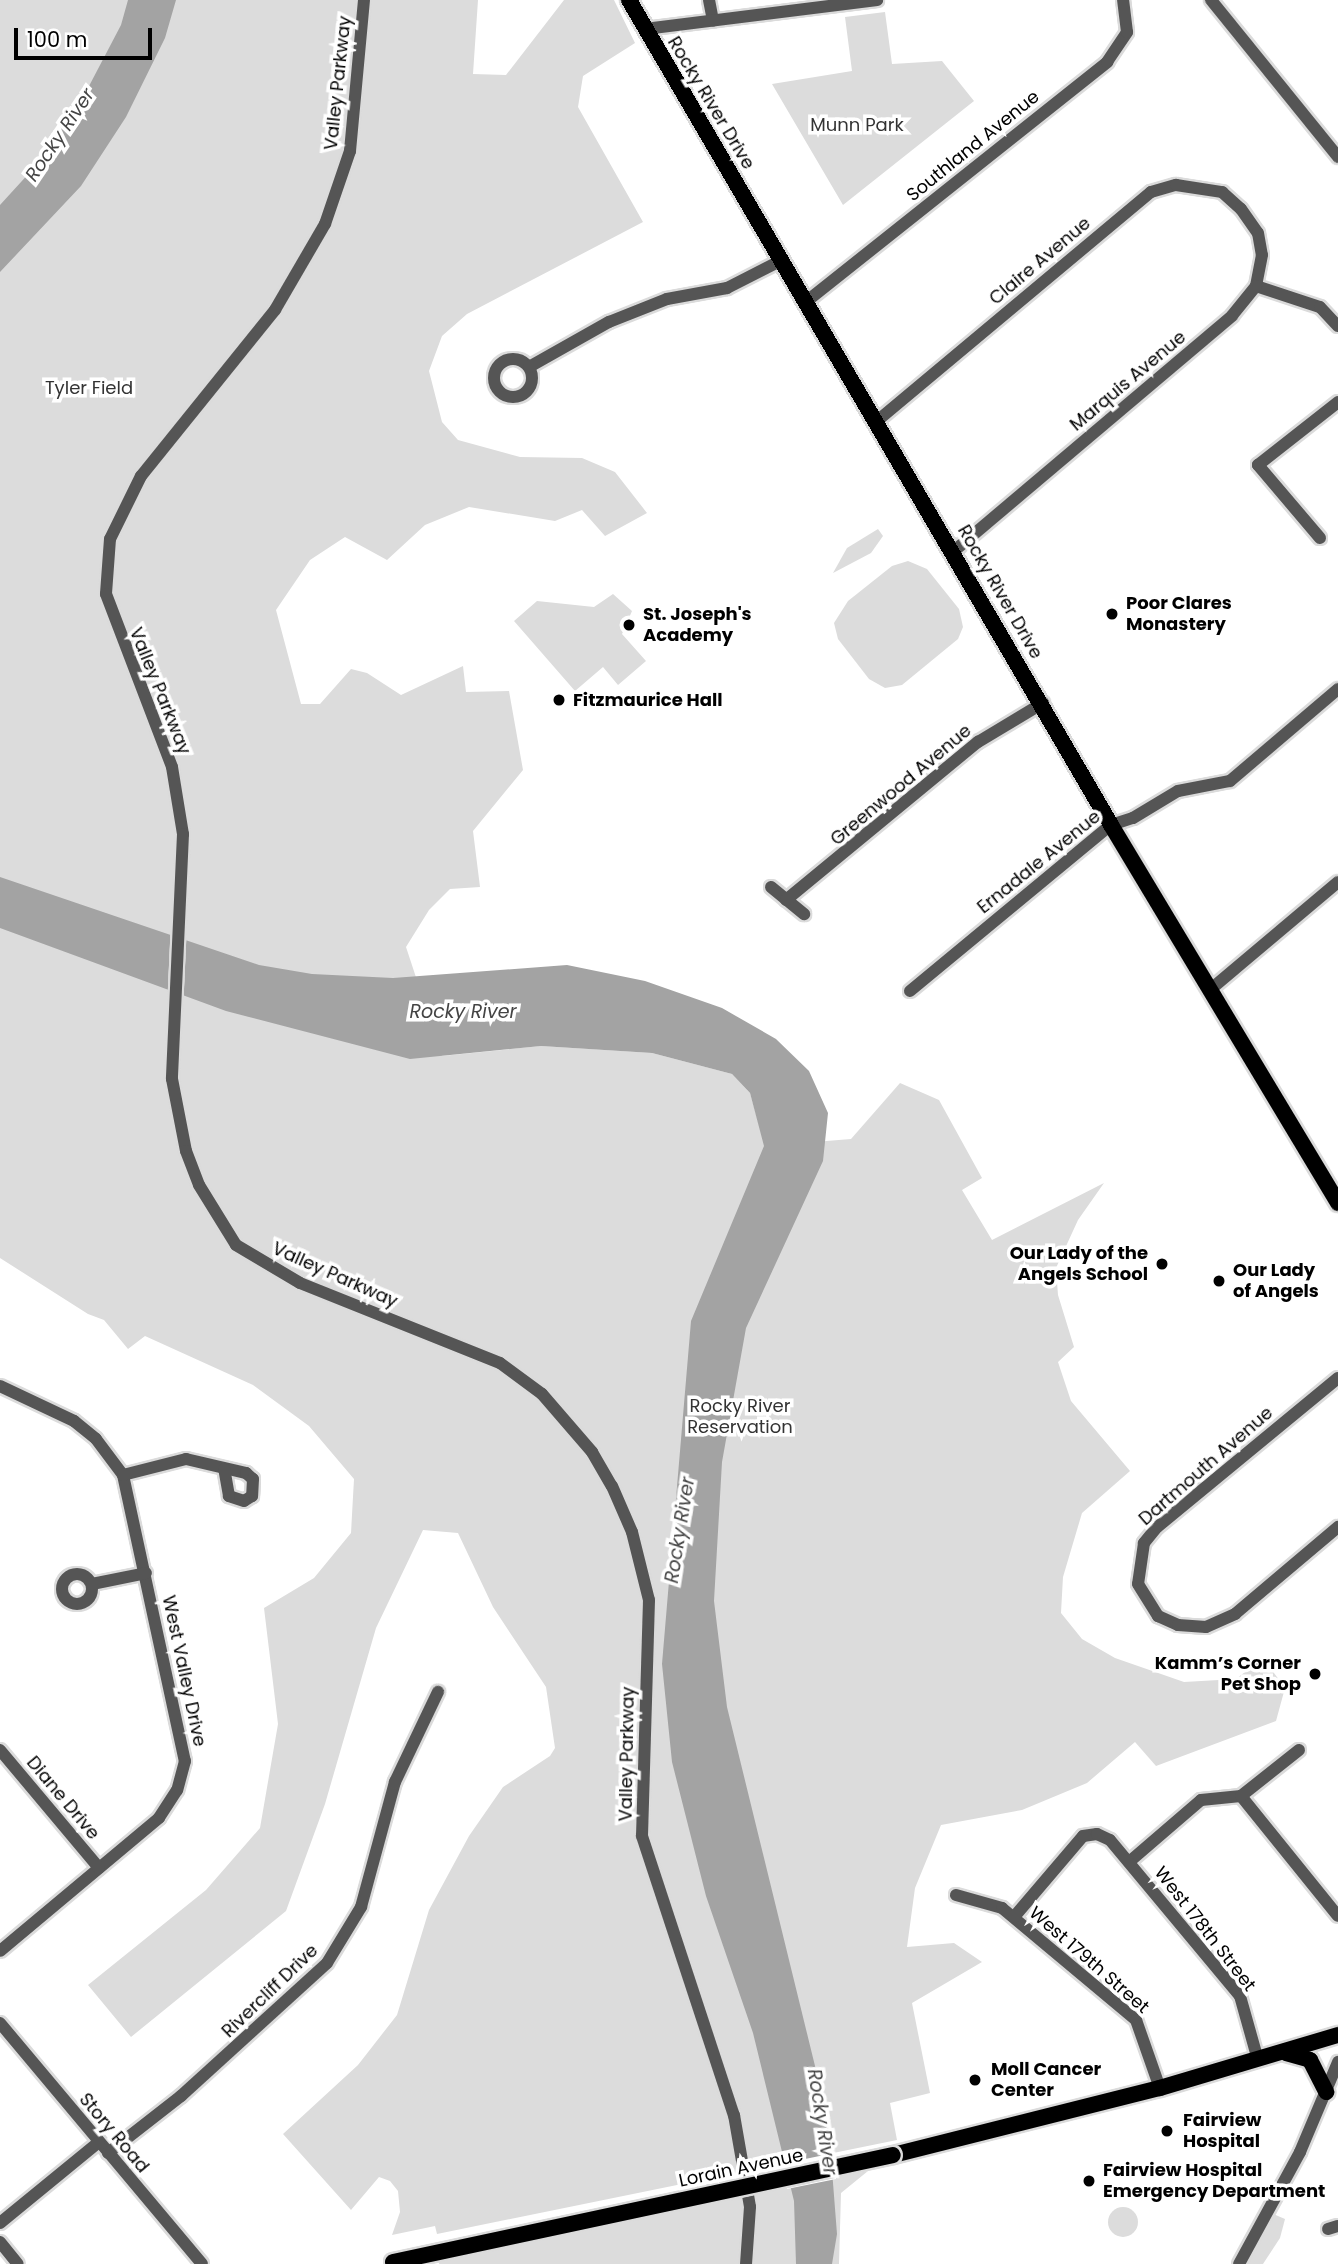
<!DOCTYPE html>
<html>
<head>
<meta charset="utf-8">
<style>
  body { margin:0 }
  #map { position:relative; width:1338px; height:2264px; overflow:hidden; background:#fff; font-family:Poppins,sans-serif }
  div>[style] { position:absolute }
  [style*='--x'] { left:calc(var(--x)*1px); top:calc(var(--y)*1px); width:calc(var(--w)*1px); rotate:calc(var(--a)*1deg) }
  .green>* { inset:0; background:#dcdcdc }
  .round { border-radius:50% }
  .water>* { inset:0; background:#a3a3a3 }
  .pier>* { inset:0; background:#fff }
  .roads { filter:drop-shadow(2px 0 #dbdbdb) drop-shadow(-2px 0 #dbdbdb) drop-shadow(0 2px #dbdbdb) drop-shadow(0 -2px #dbdbdb) }
  .minor>* { height:12px; margin:-6px; padding:0 6px; transform-origin:6px; border-radius:6px; background:#555 }
  .minor>.ring { margin:-6px; padding:0; box-sizing:content-box; background:none; border:12px solid #555; border-radius:50% }
  .major>* { height:16px; margin:-8px; padding:0 8px; transform-origin:8px; border-radius:8px; background:#000 }
  .bridges { filter:drop-shadow(2px 0 #dbdbdb) drop-shadow(-2px 0 #dbdbdb) drop-shadow(0 2px #dbdbdb) drop-shadow(0 -2px #dbdbdb) }
  .major-bridge>* { height:16px; margin:-8px; padding:0 8px; transform-origin:8px; border-radius:8px; background:#000 }
  .dots>* { width:19px; height:19px; translate:-50% -50%; box-sizing:border-box; border:4px solid #fff; border-radius:50% }
  span { translate:-50% -50%; white-space:nowrap; text-align:center; line-height:1.15; -webkit-text-stroke:7px #fff; paint-order:stroke }
  .street-label { font-size:18px; color:#000 }
  .park-label { font-size:18px; color:#333 }
  .poi-label { font-size:18px; color:#000; font-weight:700 }
  .left { translate:0 -50%; text-align:left }
  .right { translate:-100% -50%; text-align:right }
  .water-label { font-size:19px; color:#444; font-style:italic }
  .scale { position:absolute; left:14px; top:28px; width:138px; height:32px; box-sizing:border-box; border:4px solid #000; border-top:0; padding-left:9px; font-size:21px; line-height:24px; white-space:nowrap; color:#000; -webkit-text-stroke:5px #fff; paint-order:stroke }
</style>
</head>
<body>
<div id="map">
  <div class="green">
    <i style="clip-path:polygon(0 0,478px 0,473px 74px,506px 75px,564px 0,614px 0,635px 43px,583px 76px,578px 107px,643px 222px,467px 314px,442px 336px,429px 371px,442px 422px,458px 440px,520px 457px,582px 458px,615px 472px,647px 513px,605px 536px,582px 510px,555px 521px,469px 507px,425px 525px,387px 560px,345px 537px,310px 560px,276px 610px,301px 704px,320px 704px,351px 669px,367px 673px,401px 695px,463px 666px,466px 692px,509px 691px,523px 770px,473px 831px,480px 887px,450px 889px,429px 910px,406px 947px,442px 1056px,541px 1046px,652px 1053px,732px 1074px,750px 1093px,765px 1146px,851px 1139px,900px 1083px,939px 1100px,982px 1178px,962px 1190px,992px 1240px,1104px 1183px,1078px 1220px,1056px 1268px,1058px 1295px,1074px 1347px,1058px 1362px,1071px 1401px,1130px 1471px,1082px 1513px,1063px 1577px,1061px 1613px,1082px 1639px,1115px 1658px,1184px 1682px,1236px 1679px,1263px 1658px,1285px 1688px,1276px 1721px,1156px 1766px,1135px 1742px,1087px 1783px,1022px 1810px,941px 1825px,915px 1888px,907px 1947px,954px 1943px,982px 1962px,912px 2003px,930px 2093px,890px 2103px,897px 2140px,437px 2234px,435px 2226px,392px 2235px,400px 2212px,398px 2191px,390px 2181px,379px 2177px,351px 2210px,283px 2134px,358px 2065px,397px 2015px,429px 1910px,469px 1836px,503px 1787px,550px 1756px,555px 1748px,546px 1687px,493px 1607px,458px 1533px,423px 1530px,376px 1628px,325px 1804px,286px 1911px,131px 2037px,88px 1985px,206px 1890px,260px 1828px,278px 1724px,264px 1608px,314px 1578px,351px 1533px,354px 1479px,309px 1426px,253px 1385px,145px 1336px,128px 1349px,104px 1320px,88px 1314px,0 1258px)"></i>
    <i style="clip-path:polygon(885px 12px,892px 64px,942px 61px,974px 101px,843px 205px,772px 84px,852px 71px,845px 17px)"></i>
    <i style="clip-path:polygon(878px 529px,883px 536px,871px 553px,833px 573px,847px 548px)"></i>
    <i style="clip-path:polygon(908px 561px,927px 569px,959px 609px,963px 627px,958px 639px,902px 685px,885px 688px,869px 679px,838px 639px,834px 623px,848px 601px,892px 566px)"></i>
    <i style="clip-path:polygon(613px 594px,632px 611px,622px 634px,646px 661px,618px 685px,603px 667px,575px 691px,514px 621px,537px 601px,594px 607px)"></i>
    <i style="clip-path:polygon(868px 2171px,841px 2193px,839px 2264px,439px 2264px,436px 2246px)"></i>
    <i class="round" style="left:1108px;top:2207px;width:30px;height:30px"></i>
    <i style="clip-path:polygon(1271px 2213px,1285px 2219px,1280px 2238px,1263px 2264px,1244px 2264px)"></i>
  </div>
  <div class="water">
    <i style="clip-path:polygon(128px 0,176px 0,165px 38px,126px 117px,81px 186px,0 272px,0 205px,42px 159px,88px 88px,121px 25px)"></i>
    <i style="clip-path:polygon(0 877px,259px 965px,312px 974px,393px 978px,567px 965px,645px 981px,722px 1008px,776px 1039px,809px 1071px,828px 1113px,823px 1161px,746px 1328px,722px 1462px,714px 1601px,727px 1707px,828px 2119px,837px 2234px,832px 2264px,796px 2264px,794px 2201px,753px 2033px,706px 1896px,672px 1762px,662px 1664px,691px 1321px,764px 1146px,750px 1093px,732px 1074px,652px 1053px,541px 1046px,410px 1059px,226px 1011px,0 928px)"></i>
  </div>
  <div class="pier">
    <i style="clip-path:polygon(834px 2153px,836px 2179px,787px 2189px,781px 2164px)"></i>
  </div>
  <div class="roads">
    <div class="minor">
      <i style="--x:364;--y:0;--w:152;--a:95.3"></i>
      <i style="--x:350;--y:151;--w:77;--a:108.9"></i>
      <i style="--x:325;--y:224;--w:99;--a:120.2"></i>
      <i style="--x:275;--y:310;--w:213;--a:128.9"></i>
      <i style="--x:141;--y:476;--w:70;--a:116.2"></i>
      <i style="--x:110;--y:539;--w:55;--a:94.2"></i>
      <i style="--x:106;--y:594;--w:185;--a:69.1"></i>
      <i style="--x:172;--y:767;--w:68;--a:80.7"></i>
      <i style="--x:183;--y:834;--w:245;--a:92.6"></i>
      <i style="--x:172;--y:1079;--w:73;--a:79"></i>
      <i style="--x:186;--y:1151;--w:36;--a:69"></i>
      <i style="--x:199;--y:1185;--w:70;--a:58.3"></i>
      <i style="--x:236;--y:1245;--w:74;--a:30.7"></i>
      <i style="--x:300;--y:1283;--w:215;--a:21.8"></i>
      <i style="--x:500;--y:1363;--w:52;--a:36.4"></i>
      <i style="--x:542;--y:1394;--w:77;--a:49.2"></i>
      <i style="--x:592;--y:1452;--w:39;--a:60"></i>
      <i style="--x:612;--y:1486;--w:50;--a:66.5"></i>
      <i style="--x:632;--y:1532;--w:70;--a:76"></i>
      <i style="--x:649;--y:1600;--w:236;--a:91.7"></i>
      <i style="--x:642;--y:1836;--w:294;--a:71.8"></i>
      <i style="--x:734;--y:2115;--w:93;--a:80.1"></i>
      <i style="--x:750;--y:2207;--w:57;--a:94"></i>
      <i style="--x:709;--y:0;--w:21;--a:79"></i>
      <i style="--x:1211;--y:0;--w:202;--a:51"></i>
      <i style="--x:645;--y:29;--w:234;--a:-7.1"></i>
      <i style="--x:1256;--y:286;--w:67;--a:18.2"></i>
      <i style="--x:1320;--y:307;--w:26;--a:47"></i>
      <i style="--x:807;--y:301;--w:384;--a:-38.5"></i>
      <i style="--x:1107;--y:62;--w:36;--a:-56"></i>
      <i style="--x:1127;--y:32;--w:32;--a:-97"></i>
      <i class="ring" style="left:494px;top:359px;width:26px;height:26px"></i>
      <i style="--x:529;--y:367;--w:92;--a:-29.4"></i>
      <i style="--x:609;--y:322;--w:62;--a:-21.6"></i>
      <i style="--x:667;--y:299;--w:61;--a:-10.4"></i>
      <i style="--x:727;--y:288;--w:62;--a:-27"></i>
      <i style="--x:877;--y:421;--w:357;--a:-39.9"></i>
      <i style="--x:1151;--y:192;--w:26;--a:-16"></i>
      <i style="--x:1176;--y:185;--w:47;--a:8.7"></i>
      <i style="--x:1222;--y:192;--w:25;--a:42"></i>
      <i style="--x:1241;--y:209;--w:29;--a:55"></i>
      <i style="--x:1258;--y:233;--w:22;--a:80"></i>
      <i style="--x:1262;--y:255;--w:32;--a:101"></i>
      <i style="--x:1256;--y:286;--w:38;--a:129"></i>
      <i style="--x:1232;--y:316;--w:364;--a:139.8"></i>
      <i style="--x:1320;--y:538;--w:96;--a:-130.3"></i>
      <i style="--x:1258;--y:465;--w:102;--a:-38.2"></i>
      <i style="--x:771;--y:887;--w:43;--a:39.3"></i>
      <i style="--x:786;--y:900;--w:249;--a:-39.5"></i>
      <i style="--x:978;--y:742;--w:76;--a:-31"></i>
      <i style="--x:1211;--y:989;--w:166;--a:-40.1"></i>
      <i style="--x:910;--y:991;--w:261;--a:-39.6"></i>
      <i style="--x:1111;--y:825;--w:23;--a:-18"></i>
      <i style="--x:1133;--y:818;--w:52;--a:-31"></i>
      <i style="--x:1178;--y:791;--w:53;--a:-10.9"></i>
      <i style="--x:1230;--y:781;--w:142;--a:-40.4"></i>
      <i style="--x:1338;--y:1378;--w:234;--a:140.5"></i>
      <i style="--x:1157;--y:1527;--w:21;--a:129"></i>
      <i style="--x:1144;--y:1543;--w:41;--a:98.3"></i>
      <i style="--x:1138;--y:1584;--w:38;--a:58"></i>
      <i style="--x:1158;--y:1616;--w:22;--a:24"></i>
      <i style="--x:1178;--y:1625;--w:28;--a:4"></i>
      <i style="--x:1206;--y:1627;--w:32;--a:-24"></i>
      <i style="--x:1235;--y:1614;--w:135;--a:-40.2"></i>
      <i style="--x:0;--y:1386;--w:82;--a:25.3"></i>
      <i style="--x:74;--y:1421;--w:28;--a:39"></i>
      <i style="--x:96;--y:1439;--w:45;--a:53.1"></i>
      <i style="--x:123;--y:1475;--w:293;--a:77.8"></i>
      <i style="--x:185;--y:1761;--w:30;--a:105"></i>
      <i style="--x:177;--y:1790;--w:33;--a:123"></i>
      <i style="--x:159;--y:1818;--w:207;--a:140.1"></i>
      <i style="--x:123;--y:1475;--w:65;--a:-14.3"></i>
      <i style="--x:186;--y:1459;--w:62;--a:13.1"></i>
      <i style="--x:246;--y:1473;--w:9;--a:41"></i>
      <i style="--x:253;--y:1479;--w:17;--a:93"></i>
      <i style="--x:252;--y:1496;--w:9;--a:148"></i>
      <i style="--x:244;--y:1501;--w:16;--a:-162"></i>
      <i style="--x:229;--y:1496;--w:27;--a:-100"></i>
      <i class="ring" style="left:62px;top:1574px;width:18px;height:18px"></i>
      <i style="--x:92;--y:1584;--w:55;--a:-11.5"></i>
      <i style="--x:0;--y:1750;--w:154;--a:50"></i>
      <i style="--x:1241;--y:1796;--w:154;--a:51.1"></i>
      <i style="--x:1129;--y:1862;--w:95;--a:-40.7"></i>
      <i style="--x:1201;--y:1800;--w:40;--a:-5.7"></i>
      <i style="--x:1241;--y:1796;--w:74;--a:-38.4"></i>
      <i style="--x:956;--y:1895;--w:48;--a:15.8"></i>
      <i style="--x:1002;--y:1908;--w:175;--a:39.9"></i>
      <i style="--x:1136;--y:2020;--w:72;--a:70.6"></i>
      <i style="--x:1014;--y:1917;--w:106;--a:-49.6"></i>
      <i style="--x:1083;--y:1836;--w:14;--a:-8"></i>
      <i style="--x:1097;--y:1834;--w:14;--a:25"></i>
      <i style="--x:1110;--y:1840;--w:203;--a:50.2"></i>
      <i style="--x:1240;--y:1996;--w:66;--a:74.3"></i>
      <i style="--x:0;--y:2023;--w:314;--a:50"></i>
      <i style="--x:108;--y:2153;--w:93;--a:-38"></i>
      <i style="--x:181;--y:2096;--w:197;--a:-42.3"></i>
      <i style="--x:327;--y:1963;--w:66;--a:-58.7"></i>
      <i style="--x:361;--y:1907;--w:130;--a:-74.8"></i>
      <i style="--x:395;--y:1782;--w:100;--a:-64.5"></i>
      <i style="--x:0;--y:2223;--w:128;--a:-39.3"></i>
      <i style="--x:1328;--y:2229;--w:10;--a:-17"></i>
      <i style="--x:0;--y:2242;--w:28;--a:51"></i>
      <i style="--x:1239;--y:2264;--w:128;--a:-61.4"></i>
      <i style="--x:1300;--y:2152;--w:98;--a:-67.1"></i>
    </div>
    <div class="major">
      <i style="--x:629;--y:0;--w:955;--a:59.7"></i>
      <i style="--x:1111;--y:825;--w:441;--a:59"></i>
      <i style="--x:1286;--y:2053;--w:25;--a:16"></i>
      <i style="--x:1310;--y:2060;--w:36;--a:63"></i>
      <i style="--x:893;--y:2155;--w:275;--a:-14.1"></i>
      <i style="--x:1160;--y:2088;--w:186;--a:-16.6"></i>
    </div>
  </div>
  <div class="bridges">
    <div class="major-bridge">
      <i style="--x:393;--y:2262;--w:511;--a:-12.08"></i>
    </div>
  </div>
  <div class="dots">
    <i style="left:1112px;top:614px;background:#000"></i>
    <i style="left:629px;top:625px;background:#000"></i>
    <i style="left:559px;top:700px;background:#000"></i>
    <i style="left:1162px;top:1264px;background:#000"></i>
    <i style="left:1219px;top:1281px;background:#000"></i>
    <i style="left:1315px;top:1674px;background:#000"></i>
    <i style="left:975px;top:2080px;background:#000"></i>
    <i style="left:1167px;top:2131px;background:#000"></i>
    <i style="left:1089px;top:2181px;background:#000"></i>
  </div>
  <div class="street-label">
    <span style="left:338px;top:83px;rotate:-84deg">Valley Parkway</span>
    <span style="left:711px;top:103px;rotate:59deg">Rocky River Drive</span>
    <span style="left:973px;top:146px;rotate:-39deg">Southland Avenue</span>
    <span style="left:1040px;top:261px;rotate:-40deg">Claire Avenue</span>
    <span style="left:1128px;top:381px;rotate:-40deg">Marquis Avenue</span>
    <span style="left:1000px;top:592px;rotate:60deg">Rocky River Drive</span>
    <span style="left:160px;top:691px;rotate:68deg">Valley Parkway</span>
    <span style="left:901px;top:785px;rotate:-40deg">Greenwood Avenue</span>
    <span style="left:1039px;top:862px;rotate:-39deg">Ernadale Avenue</span>
    <span style="left:335px;top:1275px;rotate:24deg">Valley Parkway</span>
    <span style="left:1206px;top:1466px;rotate:-41deg">Dartmouth Avenue</span>
    <span style="left:184px;top:1671px;rotate:78deg">West Valley Drive</span>
    <span style="left:627px;top:1754px;rotate:-89deg">Valley Parkway</span>
    <span style="left:63px;top:1798px;rotate:50deg">Diane Drive</span>
    <span style="left:1205px;top:1929px;rotate:52deg">West 178th Street</span>
    <span style="left:1089px;top:1960px;rotate:41deg">West 179th Street</span>
    <span style="left:270px;top:1991px;rotate:-44deg">Rivercliff Drive</span>
    <span style="left:114px;top:2133px;rotate:50deg">Story Road</span>
    <span style="left:741px;top:2168px;rotate:-12deg">Lorain Avenue</span>
  </div>
  <div class="park-label">
    <span style="left:857px;top:125px">Munn Park</span>
    <span style="left:89px;top:388px">Tyler Field</span>
    <span style="left:740px;top:1417px">Rocky River<br>Reservation</span>
  </div>
  <div class="poi-label">
    <span class="left" style="left:1126px;top:614px">Poor Clares<br>Monastery</span>
    <span class="left" style="left:643px;top:625px">St. Joseph's<br>Academy</span>
    <span class="left" style="left:573px;top:700px">Fitzmaurice Hall</span>
    <span class="right" style="left:1148px;top:1264px">Our Lady of the<br>Angels School</span>
    <span class="left" style="left:1233px;top:1281px">Our Lady<br>of Angels</span>
    <span class="right" style="left:1301px;top:1674px">Kamm’s Corner<br>Pet Shop</span>
    <span class="left" style="left:991px;top:2080px">Moll Cancer<br>Center</span>
    <span class="left" style="left:1183px;top:2131px">Fairview<br>Hospital</span>
    <span class="left" style="left:1103px;top:2181px">Fairview Hospital<br>Emergency Department</span>
  </div>
  <div class="water-label">
    <span style="left:60px;top:135px;rotate:-56deg">Rocky River</span>
    <span style="left:463px;top:1012px">Rocky River</span>
    <span style="left:680px;top:1530px;rotate:-81deg">Rocky River</span>
    <span style="left:822px;top:2122px;rotate:81deg">Rocky River</span>
  </div>
  <div class="scale">100 m</div>
</div>
</body>
</html>
